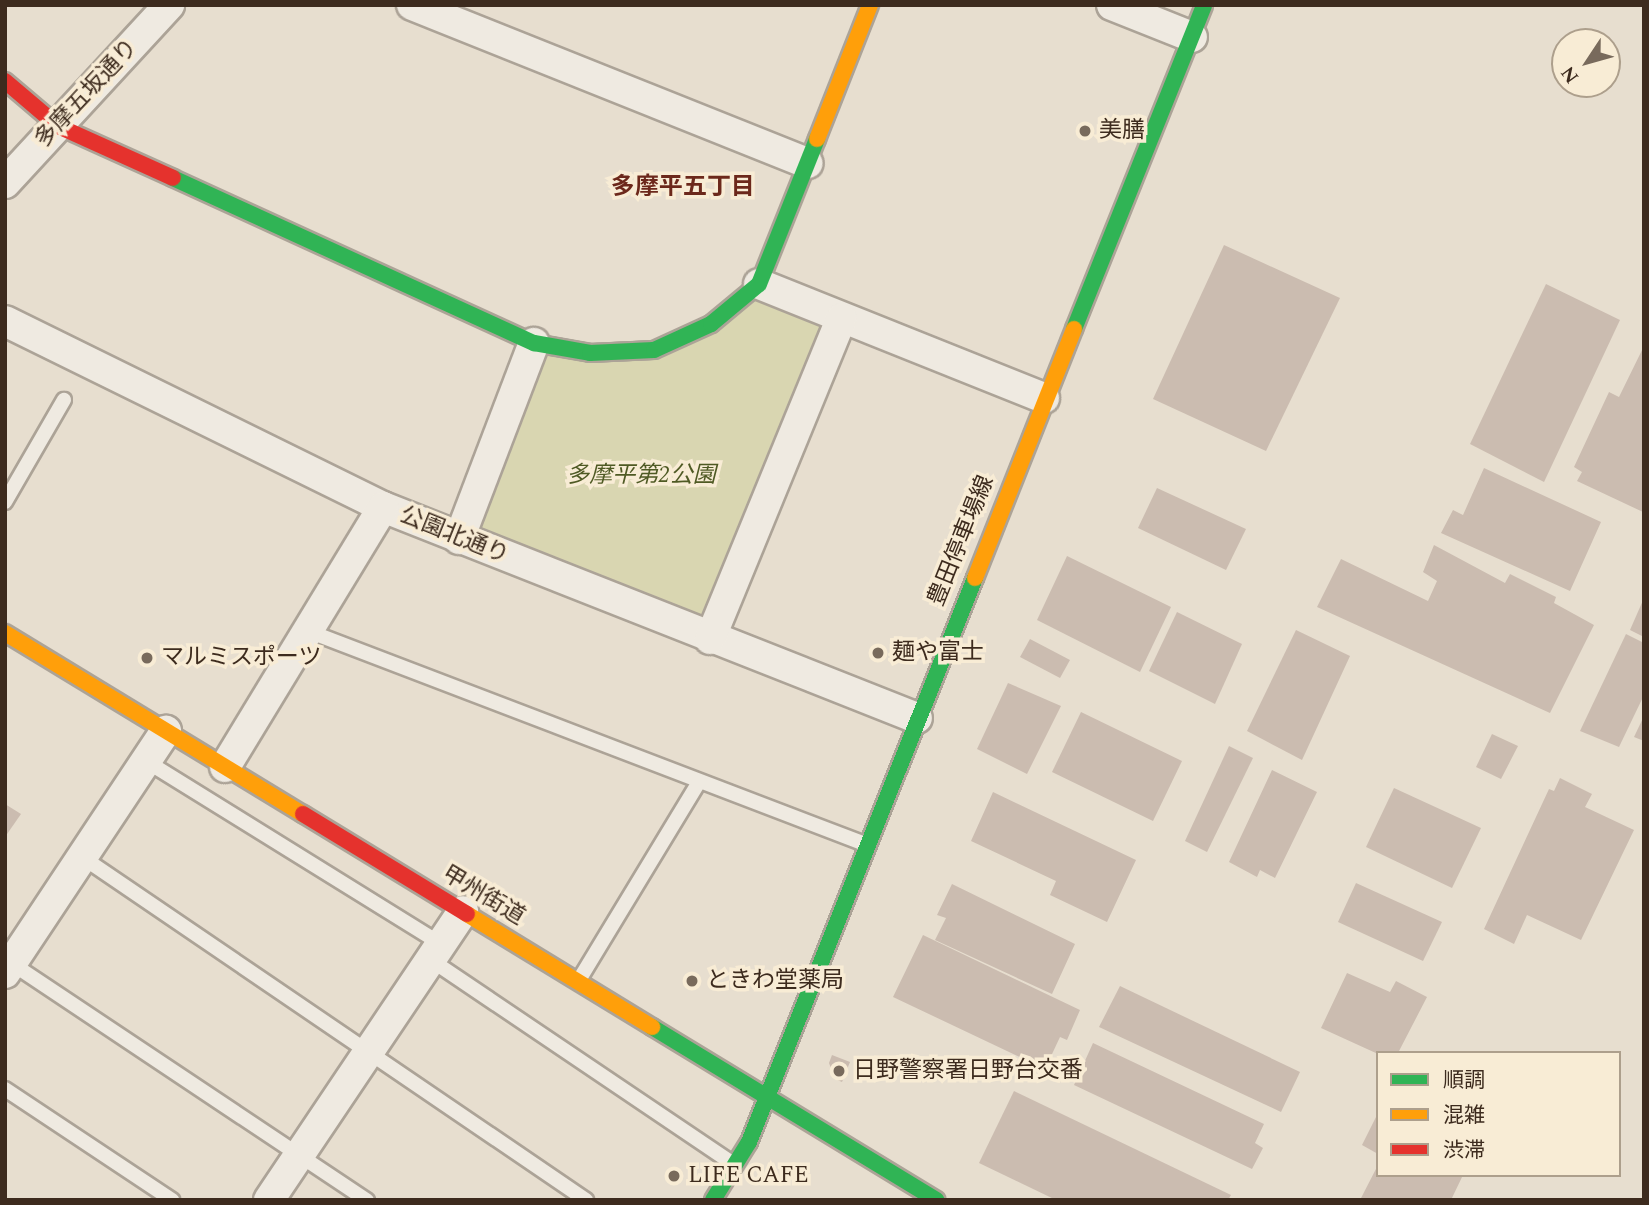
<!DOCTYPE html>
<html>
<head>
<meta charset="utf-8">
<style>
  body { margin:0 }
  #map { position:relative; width:1649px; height:1205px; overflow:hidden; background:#e7decf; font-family:Spectral,"Noto Sans JP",serif }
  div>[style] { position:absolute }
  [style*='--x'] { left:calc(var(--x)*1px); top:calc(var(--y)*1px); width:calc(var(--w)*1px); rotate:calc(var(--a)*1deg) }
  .green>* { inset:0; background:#d9d6b1 }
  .building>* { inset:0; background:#cbbcb0 }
  .roads { filter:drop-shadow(2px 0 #aca397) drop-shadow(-2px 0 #aca397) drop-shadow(0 2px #aca397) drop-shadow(0 -2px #aca397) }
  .lane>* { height:14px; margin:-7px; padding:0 7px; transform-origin:7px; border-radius:7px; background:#efeae1 }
  .street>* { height:30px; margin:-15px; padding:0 15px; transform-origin:15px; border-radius:15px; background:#efeae1 }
  .fast>* { height:16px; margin:-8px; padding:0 8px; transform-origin:8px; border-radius:8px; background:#30b455 }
  .slow>* { height:16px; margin:-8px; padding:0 8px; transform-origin:8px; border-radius:8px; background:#ff9f0a }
  .jam>* { height:16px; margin:-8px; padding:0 8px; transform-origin:8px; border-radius:8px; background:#e5322d }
  .dots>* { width:19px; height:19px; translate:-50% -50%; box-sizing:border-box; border:4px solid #f8ecd5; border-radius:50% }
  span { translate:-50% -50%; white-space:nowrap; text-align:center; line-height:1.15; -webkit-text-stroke:7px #f8ecd5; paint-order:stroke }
  .street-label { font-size:23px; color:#3d2b1e }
  .poi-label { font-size:23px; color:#3d2b1e }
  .left { translate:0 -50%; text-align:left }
  .park-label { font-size:23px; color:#4f5a24; font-style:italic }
  .neighbourhood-label { font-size:24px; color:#6c281b; font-weight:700 }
  .frame { position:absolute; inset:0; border:7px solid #3d2b1e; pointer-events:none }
  .legend { position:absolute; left:1376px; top:1051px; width:245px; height:126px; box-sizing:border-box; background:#f8ecd5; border:2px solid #ad9f8c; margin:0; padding:9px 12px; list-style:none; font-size:21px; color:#3d2b1e }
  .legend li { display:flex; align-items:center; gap:14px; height:35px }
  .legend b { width:35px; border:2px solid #ad9f8c }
  .north { position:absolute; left:1551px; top:28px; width:70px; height:70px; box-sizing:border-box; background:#f8ecd5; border:2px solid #ad9f8c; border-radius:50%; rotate:234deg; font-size:19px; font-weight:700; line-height:28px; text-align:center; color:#3d2b1e }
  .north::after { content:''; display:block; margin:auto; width:24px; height:32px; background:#786a5c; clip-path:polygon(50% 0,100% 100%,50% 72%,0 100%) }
</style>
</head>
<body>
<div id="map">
  <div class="green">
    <i style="clip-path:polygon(759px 284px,841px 319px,710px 639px,459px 539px,534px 343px,654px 350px)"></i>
  </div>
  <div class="building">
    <i style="clip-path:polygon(1224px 245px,1340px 298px,1266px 451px,1153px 399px)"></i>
    <i style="clip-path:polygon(1546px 284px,1620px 320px,1544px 482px,1470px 444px)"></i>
    <i style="clip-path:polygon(1644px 346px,1644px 511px,1643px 512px,1577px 481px,1582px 472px,1574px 467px,1609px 392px,1619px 397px)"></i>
    <i style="clip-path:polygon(1484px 468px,1601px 522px,1570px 591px,1441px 533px,1453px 510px,1463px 515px)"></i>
    <i style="clip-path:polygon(1157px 488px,1246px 529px,1226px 570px,1138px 528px)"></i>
    <i style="clip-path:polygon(1434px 545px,1505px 583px,1510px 574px,1556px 597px,1554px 603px,1594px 625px,1550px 713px,1317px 607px,1341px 559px,1428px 601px,1437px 581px,1423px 572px)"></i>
    <i style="clip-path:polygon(1067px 556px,1171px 607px,1140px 672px,1037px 620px)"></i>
    <i style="clip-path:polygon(1644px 598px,1644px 637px,1630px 630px)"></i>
    <i style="clip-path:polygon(1177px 612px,1242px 644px,1215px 704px,1149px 671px)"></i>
    <i style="clip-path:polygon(1296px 630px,1350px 656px,1302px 760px,1247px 731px)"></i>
    <i style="clip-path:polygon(1626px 634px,1644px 643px,1644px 695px,1619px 747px,1580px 731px)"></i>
    <i style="clip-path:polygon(1030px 639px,1070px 660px,1060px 678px,1020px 657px)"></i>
    <i style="clip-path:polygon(1008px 683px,1061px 706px,1027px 774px,977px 749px)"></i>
    <i style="clip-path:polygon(1081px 712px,1182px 761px,1153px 821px,1052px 772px)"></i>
    <i style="clip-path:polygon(1644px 716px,1644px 741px,1634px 737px)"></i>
    <i style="clip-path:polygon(1492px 734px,1518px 746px,1501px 779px,1476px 767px)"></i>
    <i style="clip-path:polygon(1229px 746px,1253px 758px,1207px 852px,1185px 841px)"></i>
    <i style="clip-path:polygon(1272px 770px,1317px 792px,1275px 878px,1260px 870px,1257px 877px,1229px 862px)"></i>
    <i style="clip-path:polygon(1560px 778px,1592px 794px,1585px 807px,1634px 830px,1581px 940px,1527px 915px,1514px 944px,1484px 929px,1549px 789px,1554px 791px)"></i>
    <i style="clip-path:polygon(1394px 788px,1481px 828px,1452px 888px,1366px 847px)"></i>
    <i style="clip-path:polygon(993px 792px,1136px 860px,1107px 922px,1050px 895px,1056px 881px,971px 841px)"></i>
    <i style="clip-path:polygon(5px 804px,21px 814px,5px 837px)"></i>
    <i style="clip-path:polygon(1356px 883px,1442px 922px,1423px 961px,1338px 922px)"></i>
    <i style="clip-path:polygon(952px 884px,1075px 944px,1052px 994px,935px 940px,946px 918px,937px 915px)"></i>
    <i style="clip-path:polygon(923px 935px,1080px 1010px,1067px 1040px,1060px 1037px,1045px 1069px,893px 997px)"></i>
    <i style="clip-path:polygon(1347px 973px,1390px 992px,1396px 981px,1427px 997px,1398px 1053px,1378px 1054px,1321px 1028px)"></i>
    <i style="clip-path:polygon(1120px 986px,1300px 1072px,1281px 1112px,1099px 1027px)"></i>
    <i style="clip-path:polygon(1093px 1043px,1264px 1124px,1255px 1143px,1263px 1148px,1252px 1169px,1074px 1085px)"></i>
    <i style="clip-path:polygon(832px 1055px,850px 1062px,842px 1082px,835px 1079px,829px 1063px)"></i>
    <i style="clip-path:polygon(1014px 1091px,1231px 1195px,1228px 1200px,1056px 1200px,979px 1163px)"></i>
    <i style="clip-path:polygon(1378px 1113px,1378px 1154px,1362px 1145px)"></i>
    <i style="clip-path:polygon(1378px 1165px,1378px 1175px,1463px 1175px,1451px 1200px,1360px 1200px)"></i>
  </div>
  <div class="roads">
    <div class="lane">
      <i style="--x:5;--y:502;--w:118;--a:-60"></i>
      <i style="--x:308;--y:631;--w:596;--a:20.93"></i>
      <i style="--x:146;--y:761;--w:347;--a:31.8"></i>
      <i style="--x:82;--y:857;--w:610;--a:34.24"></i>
      <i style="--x:431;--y:960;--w:365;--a:34"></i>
      <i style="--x:11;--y:963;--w:428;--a:33.7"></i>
      <i style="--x:579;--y:980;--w:232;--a:-58.8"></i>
      <i style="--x:5;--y:1089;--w:201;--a:33.6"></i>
    </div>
    <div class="street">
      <i style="--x:412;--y:5;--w:426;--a:21.8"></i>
      <i style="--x:1112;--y:5;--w:86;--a:21.8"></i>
      <i style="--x:5;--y:183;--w:242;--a:-47.3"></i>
      <i style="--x:759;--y:284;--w:307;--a:21.8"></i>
      <i style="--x:5;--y:321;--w:421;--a:26.2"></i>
      <i style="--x:383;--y:507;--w:574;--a:21.56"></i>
      <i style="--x:459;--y:539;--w:210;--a:-69.1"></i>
      <i style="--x:710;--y:639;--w:346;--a:-67.7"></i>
      <i style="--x:225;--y:767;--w:304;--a:-58.7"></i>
      <i style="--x:5;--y:973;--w:291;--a:-56.4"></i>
      <i style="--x:269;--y:1200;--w:348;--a:-56.1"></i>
    </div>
    <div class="fast">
      <i style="--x:173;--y:178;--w:397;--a:24.6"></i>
      <i style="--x:534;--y:343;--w:57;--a:10.1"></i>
      <i style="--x:590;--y:353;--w:64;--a:-2.7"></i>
      <i style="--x:654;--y:350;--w:63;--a:-24.5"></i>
      <i style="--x:711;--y:324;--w:62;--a:-39.8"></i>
      <i style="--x:759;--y:284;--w:156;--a:-68.2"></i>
      <i style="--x:1074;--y:329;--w:349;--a:-68.1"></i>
      <i style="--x:652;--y:1027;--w:333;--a:31.3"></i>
      <i style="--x:713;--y:1200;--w:68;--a:-58.2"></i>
      <i style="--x:749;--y:1142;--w:608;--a:-68.16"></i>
    </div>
    <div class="slow">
      <i style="--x:817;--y:139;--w:144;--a:-68.4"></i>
      <i style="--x:975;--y:578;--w:268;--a:-68.3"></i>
      <i style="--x:5;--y:633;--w:349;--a:31.3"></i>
      <i style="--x:467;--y:914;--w:217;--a:31.4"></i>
    </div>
    <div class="jam">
      <i style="--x:5;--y:81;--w:70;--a:40.3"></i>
      <i style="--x:58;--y:126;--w:126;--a:24.3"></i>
      <i style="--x:303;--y:814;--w:192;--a:31.4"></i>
    </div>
  </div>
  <div class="dots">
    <i style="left:1085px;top:131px;background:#786a5c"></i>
    <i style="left:878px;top:653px;background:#786a5c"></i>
    <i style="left:147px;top:658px;background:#786a5c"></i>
    <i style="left:692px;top:981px;background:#786a5c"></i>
    <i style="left:839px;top:1071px;background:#786a5c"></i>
    <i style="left:674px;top:1176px;background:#786a5c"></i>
  </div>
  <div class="street-label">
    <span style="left:87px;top:94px;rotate:-47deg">多摩五坂通り</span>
    <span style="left:454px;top:536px;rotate:22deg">公園北通り</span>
    <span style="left:962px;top:541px;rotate:-68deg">豊田停車場線</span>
    <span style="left:483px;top:896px;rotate:31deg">甲州街道</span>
  </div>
  <div class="poi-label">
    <span class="left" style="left:1099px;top:131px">美膳</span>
    <span class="left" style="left:892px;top:653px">麺や富士</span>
    <span class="left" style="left:161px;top:658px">マルミスポーツ</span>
    <span class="left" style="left:706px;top:981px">ときわ堂薬局</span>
    <span class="left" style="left:853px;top:1071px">日野警察署日野台交番</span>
    <span class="left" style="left:688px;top:1176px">LIFE CAFE</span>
  </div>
  <div class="park-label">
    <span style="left:641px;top:476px">多摩平第2公園</span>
  </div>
  <div class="neighbourhood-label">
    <span style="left:683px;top:188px">多摩平五丁目</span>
  </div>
  <div class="frame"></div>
  <ul class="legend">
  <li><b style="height:9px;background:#30b455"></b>順調</li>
  <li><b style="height:9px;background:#ff9f0a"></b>混雑</li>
  <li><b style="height:9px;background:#e5322d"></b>渋滞</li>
  </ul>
  <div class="north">N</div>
</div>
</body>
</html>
